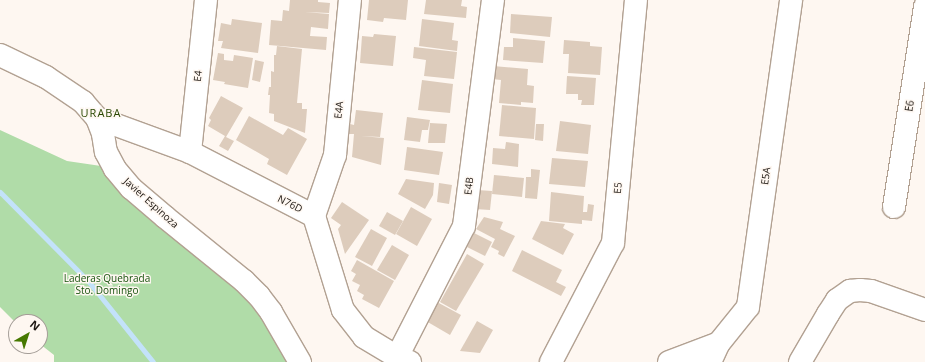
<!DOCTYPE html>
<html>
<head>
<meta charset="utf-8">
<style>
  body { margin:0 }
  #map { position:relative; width:925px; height:362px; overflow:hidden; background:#fef7f1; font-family:"Open Sans",sans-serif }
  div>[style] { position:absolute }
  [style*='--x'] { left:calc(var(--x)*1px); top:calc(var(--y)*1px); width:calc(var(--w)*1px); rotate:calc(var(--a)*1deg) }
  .green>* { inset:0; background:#b0dca8 }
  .stream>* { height:5px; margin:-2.5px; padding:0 2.5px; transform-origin:2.5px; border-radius:2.5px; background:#c3e2fa }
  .building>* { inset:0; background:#ddccbc }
  .roads { filter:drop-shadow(1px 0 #b2a192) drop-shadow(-1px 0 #b2a192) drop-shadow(0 1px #b2a192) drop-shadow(0 -1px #b2a192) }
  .minor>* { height:22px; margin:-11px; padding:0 11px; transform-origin:11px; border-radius:11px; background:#fff }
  span { translate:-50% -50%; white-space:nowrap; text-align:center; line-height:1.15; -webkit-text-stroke:3px #fef7f1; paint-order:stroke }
  .street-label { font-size:10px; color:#1d1711 }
  .park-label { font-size:10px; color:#16520c }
  .neighbourhood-label { font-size:11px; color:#294802; letter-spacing:1px }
  .north { position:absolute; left:8px; top:314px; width:40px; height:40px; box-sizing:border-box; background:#fef7f1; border:1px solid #a49d97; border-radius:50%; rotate:39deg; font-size:11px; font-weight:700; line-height:16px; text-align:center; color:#1d1711 }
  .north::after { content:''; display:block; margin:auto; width:14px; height:18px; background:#467800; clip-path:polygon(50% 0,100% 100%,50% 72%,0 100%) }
</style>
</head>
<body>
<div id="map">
  <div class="green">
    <i style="clip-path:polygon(0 130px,67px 161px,101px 166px,114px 184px,148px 218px,249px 299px,288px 362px,54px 362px,54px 355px,40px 344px,40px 322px,16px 323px,0 307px)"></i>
  </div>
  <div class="stream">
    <i style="--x:0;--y:192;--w:127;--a:45.3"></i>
    <i style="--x:89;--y:282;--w:102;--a:51.3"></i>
  </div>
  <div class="building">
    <i style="clip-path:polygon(290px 0,318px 0,318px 2px,330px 3px,329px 13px,305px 12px,329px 14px,328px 29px,311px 27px,310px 36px,327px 37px,326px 50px,269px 45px,271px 20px,282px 21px,283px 10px,289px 11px)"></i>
    <i style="clip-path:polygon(369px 0,408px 0,406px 20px,384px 18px,383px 22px,367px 20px)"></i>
    <i style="clip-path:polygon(426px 0,462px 0,461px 6px,467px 7px,466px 18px,424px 14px)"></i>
    <i style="clip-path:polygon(511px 14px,552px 17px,550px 37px,510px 33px)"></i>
    <i style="clip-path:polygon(232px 19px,262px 23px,258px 53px,221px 48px,223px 41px,218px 41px,221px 23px,231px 25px)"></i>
    <i style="clip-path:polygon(422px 19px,454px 23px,452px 40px,458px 41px,457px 51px,419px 46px)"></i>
    <i style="clip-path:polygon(374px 34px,396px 36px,393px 66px,360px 63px,362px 36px,373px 37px)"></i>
    <i style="clip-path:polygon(513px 38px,545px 41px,543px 63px,503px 60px,504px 47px,513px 47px)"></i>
    <i style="clip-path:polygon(564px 40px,590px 42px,590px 46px,602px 47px,600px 75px,568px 73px,569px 54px,563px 54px)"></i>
    <i style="clip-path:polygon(277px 46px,302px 49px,297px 103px,302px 103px,302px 109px,307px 109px,305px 133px,274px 121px,274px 114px,269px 113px,270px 95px,268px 95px,269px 87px,271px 87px,271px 71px,274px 72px,274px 55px,276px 55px)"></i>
    <i style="clip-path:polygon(414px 47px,457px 52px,454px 79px,424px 76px,426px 60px,413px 58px)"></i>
    <i style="clip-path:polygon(218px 53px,224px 54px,224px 60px,233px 61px,234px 55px,253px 58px,248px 88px,224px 84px,225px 82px,213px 80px)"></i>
    <i style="clip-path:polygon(255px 60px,264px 62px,260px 82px,252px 80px)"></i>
    <i style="clip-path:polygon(493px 66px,528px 69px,527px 85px,534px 86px,533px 103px,521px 102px,521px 105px,499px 103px,501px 80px,492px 79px)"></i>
    <i style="clip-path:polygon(567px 76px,596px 78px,594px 105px,581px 105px,582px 100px,578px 100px,578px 94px,566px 94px)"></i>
    <i style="clip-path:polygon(422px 80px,453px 84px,450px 113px,418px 110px)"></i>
    <i style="clip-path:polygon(221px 96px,243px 108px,226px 137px,234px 141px,228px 151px,219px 146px,225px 136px,208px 126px,211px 120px,209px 118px)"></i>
    <i style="clip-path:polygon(502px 105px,536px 108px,534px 139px,499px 136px)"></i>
    <i style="clip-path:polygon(356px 110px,383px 113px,380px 137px,361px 136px,384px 138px,381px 165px,352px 157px,354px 134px,349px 134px,350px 124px,354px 125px)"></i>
    <i style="clip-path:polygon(249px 116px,283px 135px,288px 128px,307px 139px,287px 175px,267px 164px,269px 159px,236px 140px)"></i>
    <i style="clip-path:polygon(407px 117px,430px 120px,428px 130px,422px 130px,420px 142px,404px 140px)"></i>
    <i style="clip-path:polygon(560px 121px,591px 125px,588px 154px,556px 151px)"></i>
    <i style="clip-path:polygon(430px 123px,447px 124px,445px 143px,428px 143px)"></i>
    <i style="clip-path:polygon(536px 124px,544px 124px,543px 141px,535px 140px)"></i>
    <i style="clip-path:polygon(506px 142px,519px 144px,518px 167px,492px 164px,493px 148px,505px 149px)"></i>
    <i style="clip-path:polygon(407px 147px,443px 152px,439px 175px,404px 170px)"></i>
    <i style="clip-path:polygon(552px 158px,588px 161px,585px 187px,549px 184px)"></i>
    <i style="clip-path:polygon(531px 169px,540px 170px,537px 199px,525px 198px,526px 177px,531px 177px)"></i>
    <i style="clip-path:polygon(494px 175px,524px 178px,522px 197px,492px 194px)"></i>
    <i style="clip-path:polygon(406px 179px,434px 183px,433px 195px,425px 209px,398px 194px)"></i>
    <i style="clip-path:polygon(439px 183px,452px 185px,449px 204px,437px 202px)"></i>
    <i style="clip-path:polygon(477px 190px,492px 191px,490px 210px,475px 209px)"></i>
    <i style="clip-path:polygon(551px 192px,584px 196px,583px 212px,587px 212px,588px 204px,594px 205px,592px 221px,582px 220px,582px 224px,549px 221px)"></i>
    <i style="clip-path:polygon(342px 202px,369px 220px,345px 254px,338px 229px,341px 225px,331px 218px)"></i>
    <i style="clip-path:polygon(411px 207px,432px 219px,417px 246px,396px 234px)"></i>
    <i style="clip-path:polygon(387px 212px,403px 221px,395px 235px,379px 226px)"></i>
    <i style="clip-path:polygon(484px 217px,503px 222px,500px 229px,515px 236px,504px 257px,498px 254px,499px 251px,491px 247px,495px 239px,476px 229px)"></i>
    <i style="clip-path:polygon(541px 221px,565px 224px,563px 228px,574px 234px,563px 255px,532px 239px)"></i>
    <i style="clip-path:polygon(371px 229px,387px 238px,372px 266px,355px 257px)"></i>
    <i style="clip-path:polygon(474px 233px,492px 242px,485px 256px,467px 247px)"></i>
    <i style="clip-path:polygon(392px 245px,409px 255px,395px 280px,377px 270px)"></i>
    <i style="clip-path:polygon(522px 250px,562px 270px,556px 282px,566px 287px,561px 296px,512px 271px)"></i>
    <i style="clip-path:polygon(467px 254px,484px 264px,456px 311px,440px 302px)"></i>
    <i style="clip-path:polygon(357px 260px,394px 281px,379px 308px,362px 299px,364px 295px,357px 291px,360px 285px,352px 281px,356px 274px,351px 271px)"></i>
    <i style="clip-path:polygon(437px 302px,461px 315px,450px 335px,426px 321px)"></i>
    <i style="clip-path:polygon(477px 321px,493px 330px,480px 353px,460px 351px)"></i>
  </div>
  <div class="roads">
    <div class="minor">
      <i style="--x:0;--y:55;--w:51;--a:25.6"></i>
      <i style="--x:46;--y:77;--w:45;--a:34"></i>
      <i style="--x:83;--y:102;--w:21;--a:49"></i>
      <i style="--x:97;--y:118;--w:17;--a:69"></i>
      <i style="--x:103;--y:134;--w:18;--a:81"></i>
      <i style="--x:106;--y:152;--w:19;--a:62"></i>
      <i style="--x:115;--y:169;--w:25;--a:50"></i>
      <i style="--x:131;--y:188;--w:45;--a:40.5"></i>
      <i style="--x:165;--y:217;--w:102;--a:39"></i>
      <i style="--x:244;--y:281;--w:21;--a:45"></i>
      <i style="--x:259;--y:296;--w:20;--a:53"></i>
      <i style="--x:271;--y:312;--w:58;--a:59.9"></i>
      <i style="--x:97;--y:118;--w:99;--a:20.1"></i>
      <i style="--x:190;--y:152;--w:140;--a:27.3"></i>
      <i style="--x:314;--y:216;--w:98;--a:72.9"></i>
      <i style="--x:343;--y:310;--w:34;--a:52"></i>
      <i style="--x:364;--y:337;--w:39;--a:31"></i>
      <i style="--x:397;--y:357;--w:14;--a:21"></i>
      <i style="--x:190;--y:152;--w:153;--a:-84"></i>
      <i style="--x:894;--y:207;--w:203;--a:-81.2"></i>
      <i style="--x:314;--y:216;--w:65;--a:-71"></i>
      <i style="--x:335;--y:155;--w:156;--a:-84.5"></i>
      <i style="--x:397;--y:357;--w:147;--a:-62.9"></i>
      <i style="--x:464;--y:226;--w:228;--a:-82.7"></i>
      <i style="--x:551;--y:362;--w:134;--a:-62.5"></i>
      <i style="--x:613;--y:243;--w:244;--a:-84.6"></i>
      <i style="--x:669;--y:362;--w:53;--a:-20.8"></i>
      <i style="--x:710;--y:362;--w:21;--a:-65"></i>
      <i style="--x:719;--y:343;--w:46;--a:-51.1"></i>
      <i style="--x:748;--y:307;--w:310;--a:-82"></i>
      <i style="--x:800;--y:362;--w:56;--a:-59.7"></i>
      <i style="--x:828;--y:314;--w:17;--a:-57"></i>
      <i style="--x:837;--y:300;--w:16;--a:-35"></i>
      <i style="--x:850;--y:291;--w:10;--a:-6"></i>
      <i style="--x:860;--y:290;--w:11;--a:5"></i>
      <i style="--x:871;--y:291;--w:57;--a:19.4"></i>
    </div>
  </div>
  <div class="street-label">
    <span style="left:198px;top:76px;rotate:-84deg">E4</span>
    <span style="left:910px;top:106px;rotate:-81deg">E6</span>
    <span style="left:339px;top:110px;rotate:-84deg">E4A</span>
    <span style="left:766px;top:176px;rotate:-82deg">E5A</span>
    <span style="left:469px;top:186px;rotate:-83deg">E4B</span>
    <span style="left:618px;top:188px;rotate:-85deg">E5</span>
    <span style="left:151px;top:203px;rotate:42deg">Javier Espinoza</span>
    <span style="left:290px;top:204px;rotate:27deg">N76D</span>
  </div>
  <div class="park-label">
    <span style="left:107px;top:284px">Laderas Quebrada<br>Sto. Domingo</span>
  </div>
  <div class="neighbourhood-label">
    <span style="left:101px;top:113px">URABA</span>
  </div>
  <div class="north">N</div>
</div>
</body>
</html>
